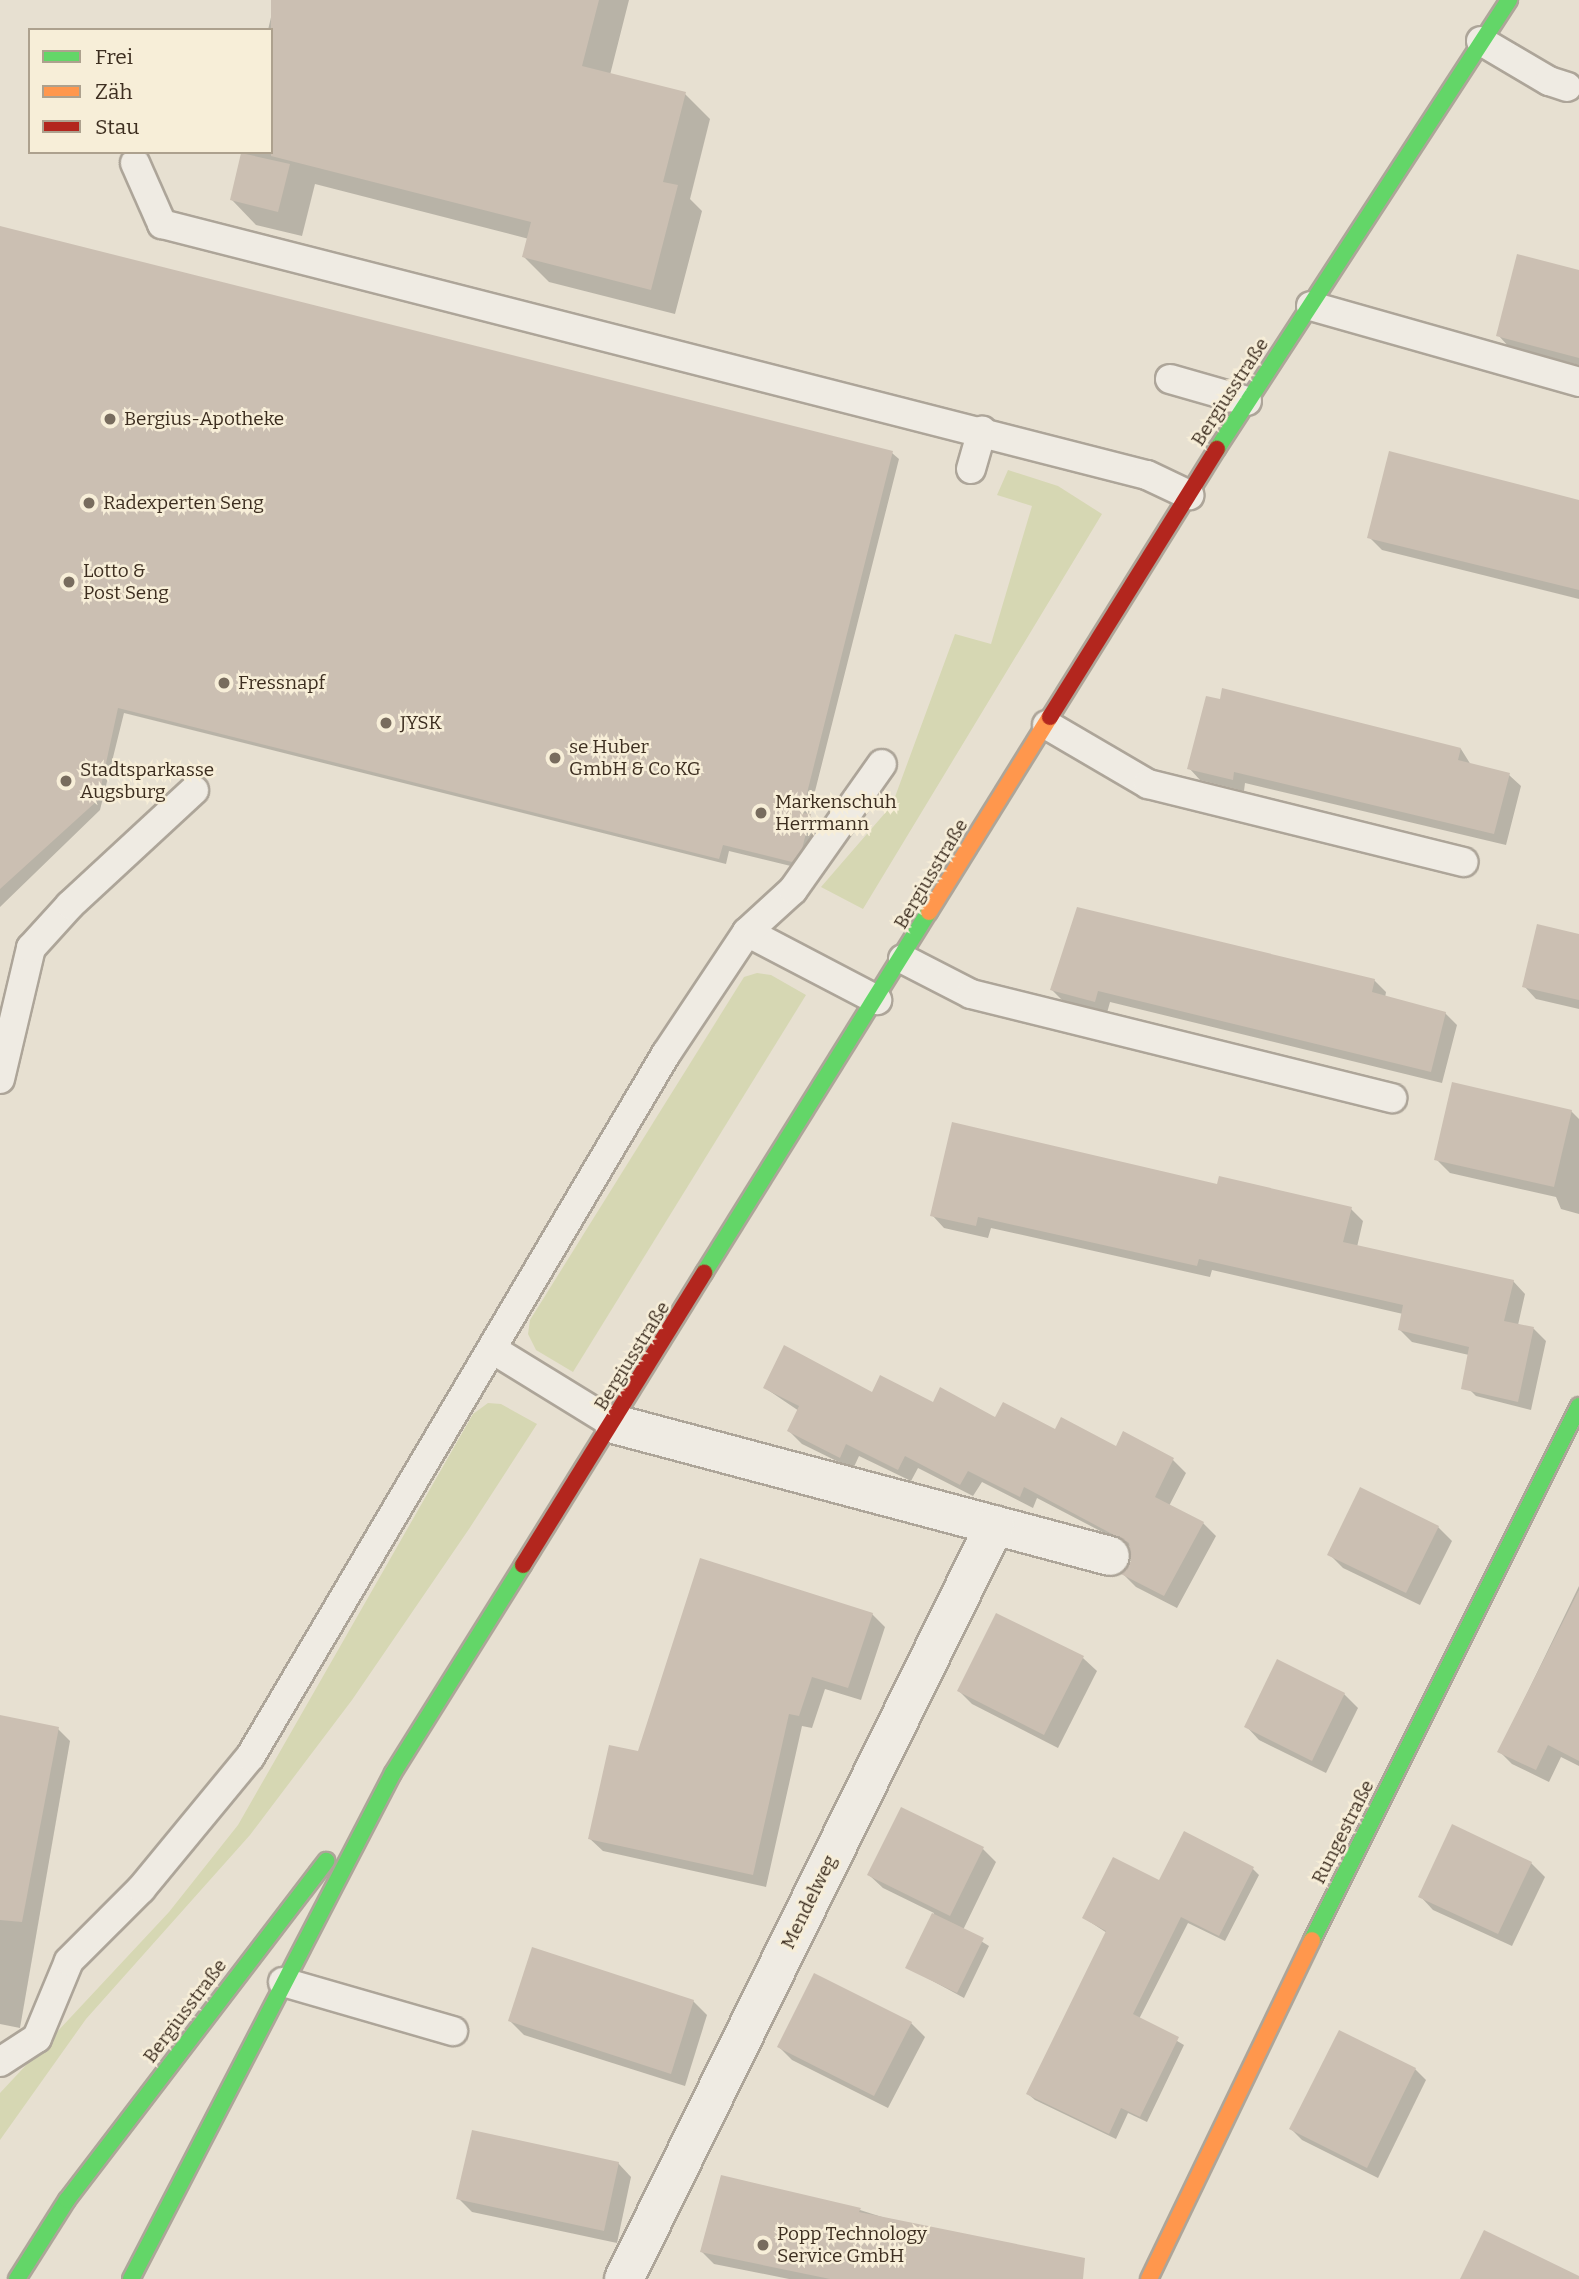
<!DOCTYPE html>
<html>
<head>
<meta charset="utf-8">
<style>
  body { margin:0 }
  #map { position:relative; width:1579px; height:2279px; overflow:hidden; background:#e7e0d1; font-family:Bitter,serif }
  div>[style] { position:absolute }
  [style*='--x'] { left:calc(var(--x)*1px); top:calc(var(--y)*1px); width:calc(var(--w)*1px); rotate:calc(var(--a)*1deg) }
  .green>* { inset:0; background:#d6d7b3 }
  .shadow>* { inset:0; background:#0003 }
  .building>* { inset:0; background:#cbbfb2 }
  .roads { filter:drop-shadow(2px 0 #ada599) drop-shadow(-2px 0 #ada599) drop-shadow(0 2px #ada599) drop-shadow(0 -2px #ada599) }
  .lane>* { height:28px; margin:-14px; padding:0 14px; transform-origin:14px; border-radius:14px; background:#efebe3 }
  .street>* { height:38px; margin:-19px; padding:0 19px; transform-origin:19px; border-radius:19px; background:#efebe3 }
  .fast>* { height:16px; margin:-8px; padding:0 8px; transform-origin:8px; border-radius:8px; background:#63d668 }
  .slow>* { height:16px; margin:-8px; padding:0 8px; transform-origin:8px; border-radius:8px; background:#ff974d }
  .jam>* { height:16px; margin:-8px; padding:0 8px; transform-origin:8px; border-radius:8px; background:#b3261e }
  .dots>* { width:19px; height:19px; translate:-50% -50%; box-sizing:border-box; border:4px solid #f7eed8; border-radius:50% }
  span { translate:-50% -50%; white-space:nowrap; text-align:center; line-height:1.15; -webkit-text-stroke:5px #f7eed8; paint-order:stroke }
  .street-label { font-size:19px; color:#3d2e20 }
  .poi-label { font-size:19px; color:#3d2e20 }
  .left { translate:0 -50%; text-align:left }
  .legend { position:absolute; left:28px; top:28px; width:245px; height:126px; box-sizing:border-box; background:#f7eed8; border:2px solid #ada18e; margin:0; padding:9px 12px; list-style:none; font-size:21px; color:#3d2e20 }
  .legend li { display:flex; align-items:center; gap:14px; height:35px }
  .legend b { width:35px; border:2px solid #ada18e }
</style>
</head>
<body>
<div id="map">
  <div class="green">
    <i style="clip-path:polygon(1008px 470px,1058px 486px,1102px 514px,863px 909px,821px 887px,892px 805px,955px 634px,991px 644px,1032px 506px,997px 495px)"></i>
    <i style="clip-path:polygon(757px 973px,771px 975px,806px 995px,573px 1372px,536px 1350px,528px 1334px,530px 1320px,744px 977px)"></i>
    <i style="clip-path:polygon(488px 1403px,501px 1404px,537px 1424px,469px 1529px,352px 1700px,250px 1835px,86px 2019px,0 2140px,0 2093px,169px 1912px,238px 1825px,473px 1414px)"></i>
  </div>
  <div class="shadow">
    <i style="clip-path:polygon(275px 0,629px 0,610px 75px,685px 94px,710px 119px,690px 199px,702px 211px,675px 314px,549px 282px,524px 257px,529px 239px,315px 184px,302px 236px,256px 225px,232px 200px,243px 152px,271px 152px,271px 30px,268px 30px)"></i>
    <i style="clip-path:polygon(0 227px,892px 453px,899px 459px,809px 815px,816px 822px,808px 856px,799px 868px,729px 851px,726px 864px,124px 713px,100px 810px,0 907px)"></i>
    <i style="clip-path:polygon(1579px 271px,1579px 365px,1509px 347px,1498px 335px)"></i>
    <i style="clip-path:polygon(1579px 501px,1579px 599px,1382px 550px,1369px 537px)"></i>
    <i style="clip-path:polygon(1461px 749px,1471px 765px,1509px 775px,1521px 786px,1506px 845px,1245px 783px,1244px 791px,1200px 780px,1189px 768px)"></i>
    <i style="clip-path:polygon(1579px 936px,1579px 1009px,1536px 999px,1524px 986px)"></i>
    <i style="clip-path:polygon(1374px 980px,1386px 992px,1385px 998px,1445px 1013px,1457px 1025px,1442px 1083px,1110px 1002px,1107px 1013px,1064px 1002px,1052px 990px)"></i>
    <i style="clip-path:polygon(1571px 1111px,1579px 1119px,1579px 1214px,1561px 1209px,1556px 1197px,1450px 1173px,1436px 1159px)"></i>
    <i style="clip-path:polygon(1218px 1186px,1351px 1209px,1363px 1221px,1357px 1247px,1513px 1281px,1525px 1294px,1518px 1325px,1534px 1329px,1546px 1341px,1531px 1410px,1476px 1396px,1464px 1384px,1469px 1355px,1412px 1342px,1400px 1330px,1403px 1314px,1212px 1270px,1210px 1277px,991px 1228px,988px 1238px,944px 1228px,932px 1215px)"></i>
    <i style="clip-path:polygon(765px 1388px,873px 1394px,934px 1404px,1116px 1449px,1124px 1434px,1173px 1460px,1186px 1473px,1169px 1506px,1203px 1523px,1216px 1536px,1177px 1608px,1136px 1587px,1123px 1574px,1133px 1563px,1131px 1547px,1037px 1498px,1033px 1508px,982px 1482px,973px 1496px,918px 1468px,911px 1481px,859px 1456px,853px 1469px,802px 1444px,789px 1431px,799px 1411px)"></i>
    <i style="clip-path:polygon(1438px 1527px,1452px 1541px,1420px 1605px,1343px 1568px,1329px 1554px)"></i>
    <i style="clip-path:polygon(1579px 1586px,1579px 1766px,1561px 1757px,1549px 1782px,1512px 1764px,1499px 1751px)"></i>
    <i style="clip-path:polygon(872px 1614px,885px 1627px,861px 1700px,825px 1689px,812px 1728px,802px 1726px,766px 1887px,603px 1851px,589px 1838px,639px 1753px)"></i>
    <i style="clip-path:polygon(1083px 1658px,1097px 1671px,1058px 1748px,972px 1704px,959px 1691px)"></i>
    <i style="clip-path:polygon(1344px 1694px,1358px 1708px,1326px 1773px,1259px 1740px,1246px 1726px)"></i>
    <i style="clip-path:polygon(0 1717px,58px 1729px,70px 1741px,20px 2028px,0 2024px)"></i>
    <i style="clip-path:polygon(983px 1849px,996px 1862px,963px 1930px,989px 1946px,964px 1998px,907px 1967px,934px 1913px,883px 1888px,869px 1875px)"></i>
    <i style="clip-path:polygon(1531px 1863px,1545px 1877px,1512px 1946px,1433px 1910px,1420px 1896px)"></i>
    <i style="clip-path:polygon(1252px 1868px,1259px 1875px,1225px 1941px,1188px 1923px,1139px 2019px,1184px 2045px,1147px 2122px,1128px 2113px,1116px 2139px,1035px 2100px,1028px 2094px,1107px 1933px,1084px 1918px,1160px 1882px)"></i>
    <i style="clip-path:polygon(693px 2001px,707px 2015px,685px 2086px,524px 2035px,510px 2021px)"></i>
    <i style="clip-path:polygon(911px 2023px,925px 2037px,888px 2108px,792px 2060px,779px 2047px)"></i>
    <i style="clip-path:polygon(1415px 2069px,1426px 2080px,1378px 2178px,1302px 2140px,1291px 2129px)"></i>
    <i style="clip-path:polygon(618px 2163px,631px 2177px,617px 2243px,472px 2212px,458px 2198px)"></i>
    <i style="clip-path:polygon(722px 2177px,860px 2210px,1077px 2279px,789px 2279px,714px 2264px,702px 2252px)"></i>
  </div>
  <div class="building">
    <i style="clip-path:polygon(271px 0,599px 0,582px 66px,686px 92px,663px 182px,678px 185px,651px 290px,522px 257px,531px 222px,271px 156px)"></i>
    <i style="clip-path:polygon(241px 153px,290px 164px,278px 212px,230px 200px)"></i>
    <i style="clip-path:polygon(0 226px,893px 451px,802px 813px,811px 814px,802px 849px,792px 862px,723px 845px,719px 859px,118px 708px,98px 800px,0 889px)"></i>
    <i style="clip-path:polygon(1517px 254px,1579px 270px,1579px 358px,1496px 336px)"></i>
    <i style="clip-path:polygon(1389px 451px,1579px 500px,1579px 590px,1367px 538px)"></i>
    <i style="clip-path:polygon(1222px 688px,1461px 748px,1458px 760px,1510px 773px,1494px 834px,1234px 772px,1233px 780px,1187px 769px,1206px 696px,1220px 699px)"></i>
    <i style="clip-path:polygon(1077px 907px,1375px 979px,1372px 992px,1446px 1012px,1431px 1072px,1098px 991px,1095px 1002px,1050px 990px)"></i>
    <i style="clip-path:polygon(1537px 924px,1579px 934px,1579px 1000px,1522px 987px)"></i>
    <i style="clip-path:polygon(1452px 1082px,1572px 1110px,1554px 1187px,1434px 1160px)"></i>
    <i style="clip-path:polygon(952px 1122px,1217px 1184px,1219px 1176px,1352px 1207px,1343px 1242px,1514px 1280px,1504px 1321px,1534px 1327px,1518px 1402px,1461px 1389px,1469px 1347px,1398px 1330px,1403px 1305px,1199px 1259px,1197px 1266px,978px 1217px,976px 1226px,930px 1216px)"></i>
    <i style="clip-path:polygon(784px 1345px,872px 1392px,880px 1375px,933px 1402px,940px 1387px,995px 1417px,1003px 1402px,1055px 1429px,1061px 1417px,1116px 1446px,1123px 1431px,1174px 1458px,1155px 1497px,1204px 1522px,1164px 1596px,1121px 1574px,1131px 1561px,1129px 1543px,1024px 1487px,1020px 1497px,968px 1471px,960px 1485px,905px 1456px,898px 1470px,846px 1444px,840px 1458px,787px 1431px,799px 1406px,763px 1388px)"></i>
    <i style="clip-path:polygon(1360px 1487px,1439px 1526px,1406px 1593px,1327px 1555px)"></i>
    <i style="clip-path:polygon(700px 1558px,873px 1613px,848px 1688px,812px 1677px,799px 1716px,789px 1714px,753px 1875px,588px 1839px,609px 1745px,638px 1751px)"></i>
    <i style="clip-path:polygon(1579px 1590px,1579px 1761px,1548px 1745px,1536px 1770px,1497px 1752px)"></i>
    <i style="clip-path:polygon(996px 1613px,1084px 1656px,1044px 1735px,957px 1691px)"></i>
    <i style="clip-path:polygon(1277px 1659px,1345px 1693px,1312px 1761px,1244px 1727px)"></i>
    <i style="clip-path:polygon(0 1715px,59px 1727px,22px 1922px,0 1920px)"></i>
    <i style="clip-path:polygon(901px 1807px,984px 1847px,950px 1916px,867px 1875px)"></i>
    <i style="clip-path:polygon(1452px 1824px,1532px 1862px,1498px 1934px,1418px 1897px)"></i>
    <i style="clip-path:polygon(1184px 1831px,1254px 1867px,1219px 1936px,1181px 1917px,1133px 2014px,1179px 2037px,1140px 2117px,1121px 2108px,1109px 2134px,1026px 2094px,1106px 1931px,1082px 1918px,1113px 1857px,1159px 1880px)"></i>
    <i style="clip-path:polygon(932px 1913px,984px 1938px,957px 1993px,905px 1968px)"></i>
    <i style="clip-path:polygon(532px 1947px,694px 2000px,671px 2074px,508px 2021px)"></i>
    <i style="clip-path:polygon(814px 1973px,912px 2022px,874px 2096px,777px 2047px)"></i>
    <i style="clip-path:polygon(1339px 2030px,1416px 2068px,1367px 2168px,1289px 2129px)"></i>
    <i style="clip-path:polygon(472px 2130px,619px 2162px,604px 2231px,456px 2199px)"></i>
    <i style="clip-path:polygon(721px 2175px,861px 2208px,859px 2212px,1085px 2258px,1083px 2279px,830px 2279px,700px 2252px)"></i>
    <i style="clip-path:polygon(1484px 2230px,1579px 2276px,1579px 2279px,1460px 2279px)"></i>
  </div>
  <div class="roads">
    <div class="lane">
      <i style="--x:1481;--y:41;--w:79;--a:30.5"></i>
      <i style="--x:1549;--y:81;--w:19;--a:18"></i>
      <i style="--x:135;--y:163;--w:67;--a:66.1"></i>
      <i style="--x:162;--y:224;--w:1016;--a:14.3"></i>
      <i style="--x:1147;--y:475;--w:47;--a:25.5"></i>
      <i style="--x:1311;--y:306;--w:279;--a:15.8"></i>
      <i style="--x:1170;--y:379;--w:80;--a:15.9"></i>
      <i style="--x:971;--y:469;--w:40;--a:-74"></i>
      <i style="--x:1047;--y:725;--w:117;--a:30.3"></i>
      <i style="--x:1148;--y:784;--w:325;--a:13.9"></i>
      <i style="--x:747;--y:932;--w:147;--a:27.6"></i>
      <i style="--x:903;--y:959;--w:76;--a:27.2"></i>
      <i style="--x:971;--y:994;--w:434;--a:13.9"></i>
      <i style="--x:0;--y:1079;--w:135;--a:-76.7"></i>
      <i style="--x:31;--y:948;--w:58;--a:-47.8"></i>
      <i style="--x:70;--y:905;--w:169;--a:-42.8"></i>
      <i style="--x:492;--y:1349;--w:143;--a:31.6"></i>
      <i style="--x:283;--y:1982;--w:177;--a:16.1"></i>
      <i style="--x:0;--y:2062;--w:44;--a:-33"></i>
      <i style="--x:37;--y:2038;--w:83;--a:-67.4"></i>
      <i style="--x:69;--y:1961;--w:102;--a:-45"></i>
      <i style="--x:141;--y:1889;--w:171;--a:-50.5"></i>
      <i style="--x:250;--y:1757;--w:817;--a:-59.39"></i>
      <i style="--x:666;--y:1054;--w:146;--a:-56.4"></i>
      <i style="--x:747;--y:932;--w:62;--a:-42.4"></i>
      <i style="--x:793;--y:890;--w:154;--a:-54.8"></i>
    </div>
    <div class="street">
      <i style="--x:614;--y:1424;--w:513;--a:14.9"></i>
      <i style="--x:624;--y:2279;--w:840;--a:-63.8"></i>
    </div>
    <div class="fast">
      <i style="--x:1217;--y:449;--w:536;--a:-56.96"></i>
      <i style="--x:704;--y:1273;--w:425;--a:-58.1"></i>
      <i style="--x:1312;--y:1940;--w:597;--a:-63.43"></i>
      <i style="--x:17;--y:2279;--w:93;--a:-57.7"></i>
      <i style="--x:67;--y:2200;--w:427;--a:-52.6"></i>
      <i style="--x:131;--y:2279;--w:570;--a:-62.63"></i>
      <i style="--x:393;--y:1773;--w:245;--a:-58"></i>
    </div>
    <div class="slow">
      <i style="--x:929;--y:912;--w:229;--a:-58.2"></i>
      <i style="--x:1149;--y:2279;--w:376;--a:-64.3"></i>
    </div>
    <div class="jam">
      <i style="--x:1050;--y:717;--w:316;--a:-58.1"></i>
      <i style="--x:523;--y:1565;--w:344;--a:-58.2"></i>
    </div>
  </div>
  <div class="dots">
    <i style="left:110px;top:419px;background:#786c5e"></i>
    <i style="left:89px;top:503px;background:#786c5e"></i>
    <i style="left:69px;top:582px;background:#786c5e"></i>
    <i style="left:224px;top:683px;background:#786c5e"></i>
    <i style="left:386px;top:723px;background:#786c5e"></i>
    <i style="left:555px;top:758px;background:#786c5e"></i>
    <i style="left:66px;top:781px;background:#786c5e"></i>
    <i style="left:761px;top:813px;background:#786c5e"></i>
    <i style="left:763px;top:2245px;background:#786c5e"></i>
  </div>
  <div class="street-label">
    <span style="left:1230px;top:392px;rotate:-57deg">Bergiusstraße</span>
    <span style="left:931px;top:874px;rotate:-59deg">Bergiusstraße</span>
    <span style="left:632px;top:1356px;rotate:-58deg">Bergiusstraße</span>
    <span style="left:1343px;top:1832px;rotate:-63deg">Rungestraße</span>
    <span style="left:809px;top:1902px;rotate:-64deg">Mendelweg</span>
    <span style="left:185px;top:2011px;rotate:-53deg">Bergiusstraße</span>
  </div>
  <div class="poi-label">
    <span class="left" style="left:124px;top:419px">Bergius-Apotheke</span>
    <span class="left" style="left:103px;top:503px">Radexperten Seng</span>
    <span class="left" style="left:83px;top:582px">Lotto &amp;<br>Post Seng</span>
    <span class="left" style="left:238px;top:683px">Fressnapf</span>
    <span class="left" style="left:400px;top:723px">JYSK</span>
    <span class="left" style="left:569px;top:758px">se Huber<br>GmbH &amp; Co KG</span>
    <span class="left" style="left:80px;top:781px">Stadtsparkasse<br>Augsburg</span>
    <span class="left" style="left:775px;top:813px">Markenschuh<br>Herrmann</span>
    <span class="left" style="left:777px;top:2245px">Popp Technology<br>Service GmbH</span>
  </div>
  <ul class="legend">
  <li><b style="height:9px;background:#63d668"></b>Frei</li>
  <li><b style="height:9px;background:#ff974d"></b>Zäh</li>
  <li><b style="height:9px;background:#b3261e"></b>Stau</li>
  </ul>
</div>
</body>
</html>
